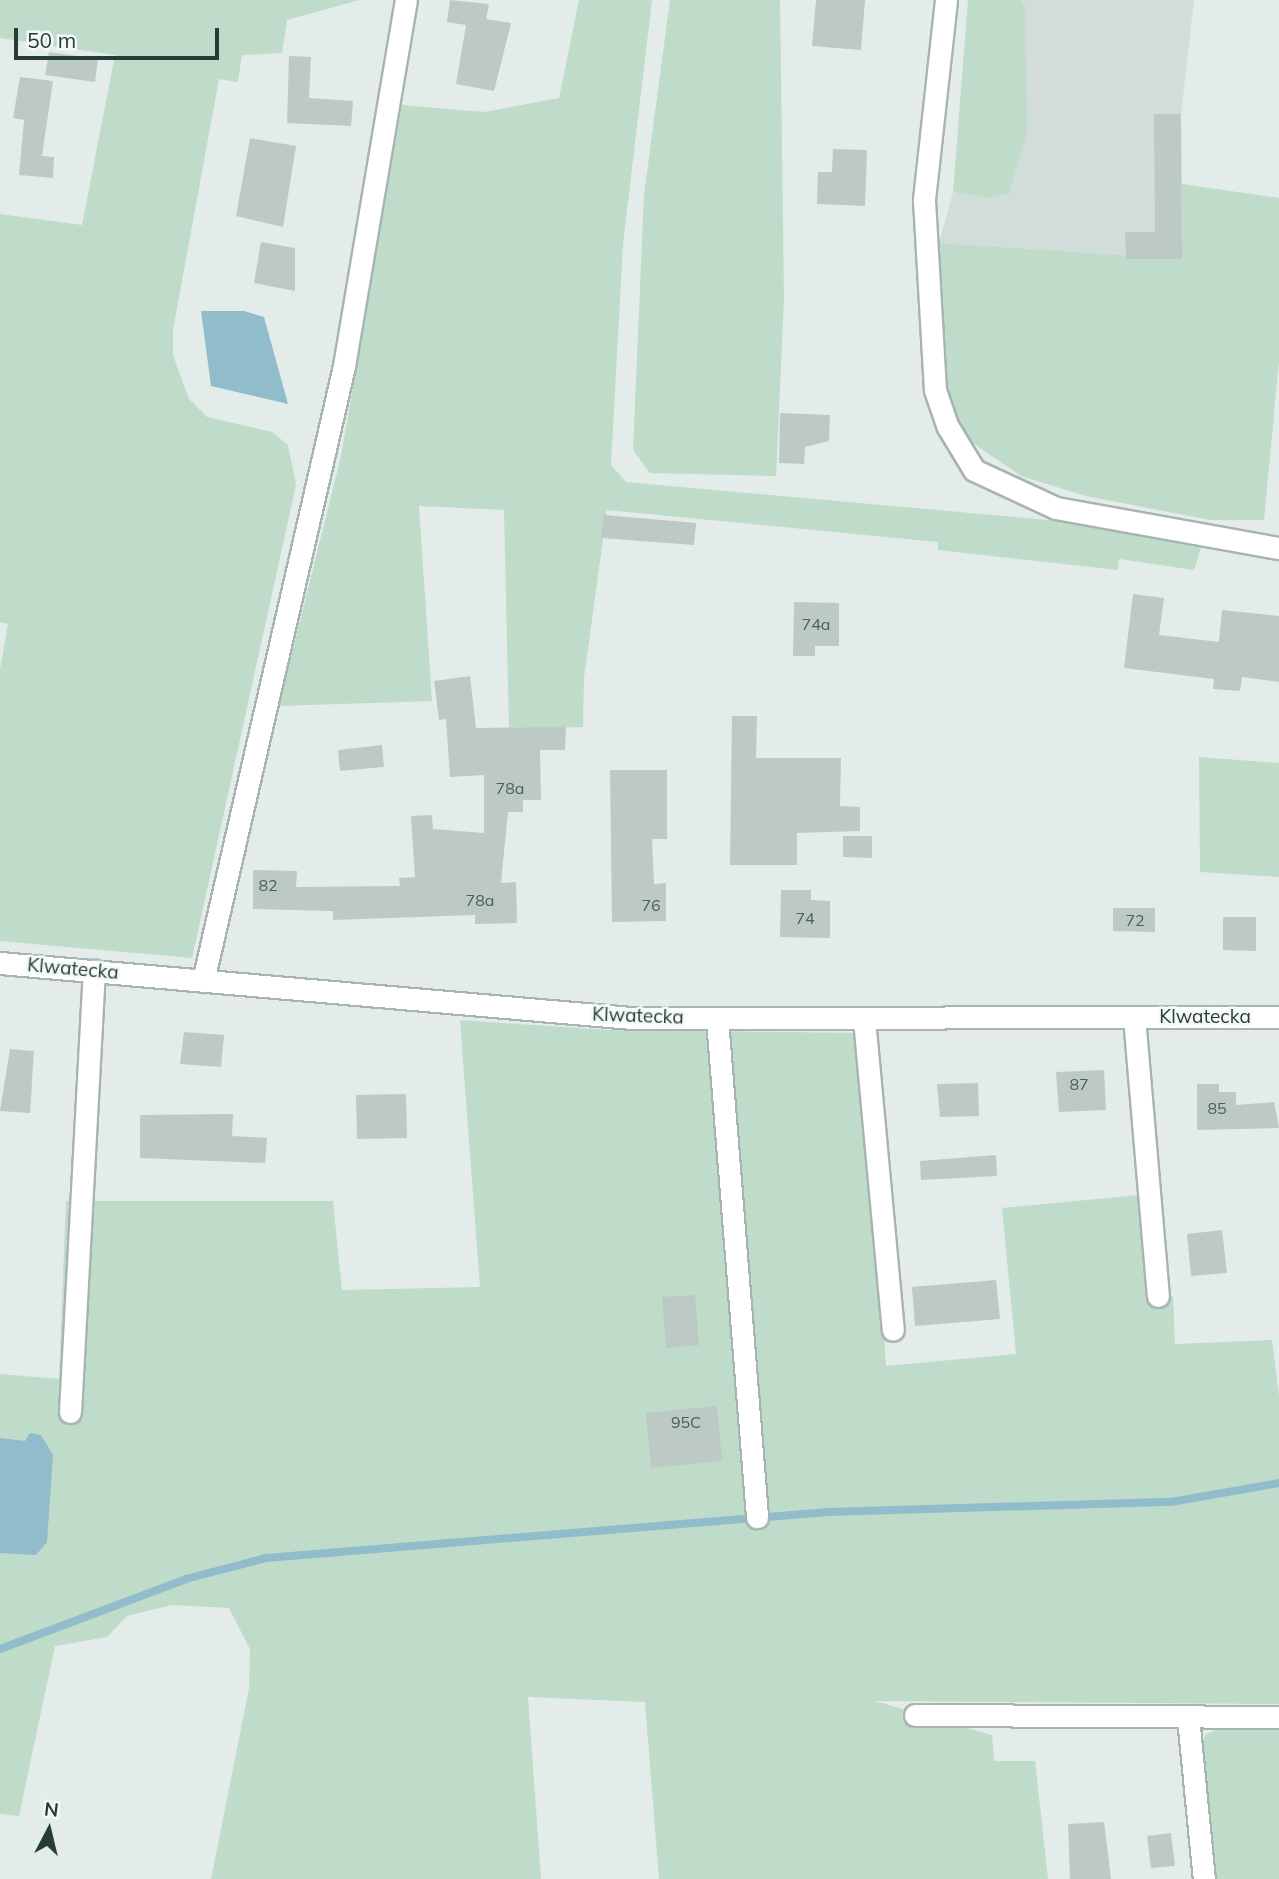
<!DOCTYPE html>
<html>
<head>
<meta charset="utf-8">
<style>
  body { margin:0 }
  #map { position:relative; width:1279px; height:1879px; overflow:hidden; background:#e4ece9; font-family:Mulish,sans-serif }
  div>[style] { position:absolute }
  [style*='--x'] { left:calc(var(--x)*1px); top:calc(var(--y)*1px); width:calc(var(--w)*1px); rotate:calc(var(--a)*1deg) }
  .built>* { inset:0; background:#d2dcd8 }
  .green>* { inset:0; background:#bfdbc9 }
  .water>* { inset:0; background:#91bccc }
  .stream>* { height:8px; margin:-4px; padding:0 4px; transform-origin:4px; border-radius:4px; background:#91bccc }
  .building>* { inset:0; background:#bcc9c5 }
  .roads { filter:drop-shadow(2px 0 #a7b4b0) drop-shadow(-2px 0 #a7b4b0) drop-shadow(0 2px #a7b4b0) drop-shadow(0 -2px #a7b4b0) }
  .minor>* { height:21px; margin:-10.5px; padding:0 10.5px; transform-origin:10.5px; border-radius:10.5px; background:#fff }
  span { translate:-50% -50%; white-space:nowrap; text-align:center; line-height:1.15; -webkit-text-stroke:5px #f4f9f7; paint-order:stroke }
  .number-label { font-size:16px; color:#4b5f5b }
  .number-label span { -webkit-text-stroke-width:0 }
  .street-label { font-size:19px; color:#253c38 }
  .north { position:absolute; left:14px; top:1795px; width:70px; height:70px; -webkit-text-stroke:5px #f4f9f7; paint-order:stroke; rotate:7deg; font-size:19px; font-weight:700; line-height:28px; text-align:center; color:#253c38 }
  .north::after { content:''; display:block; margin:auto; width:24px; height:32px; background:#253c38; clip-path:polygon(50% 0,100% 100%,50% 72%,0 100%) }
  .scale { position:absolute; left:14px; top:28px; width:205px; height:32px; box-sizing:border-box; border:4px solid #253c38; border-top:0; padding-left:9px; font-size:21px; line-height:24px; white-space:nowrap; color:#253c38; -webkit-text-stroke:5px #f4f9f7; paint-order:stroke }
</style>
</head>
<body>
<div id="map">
  <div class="built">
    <i style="clip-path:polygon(1021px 0,1194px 0,1181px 114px,1182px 259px,939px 243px,953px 192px,988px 198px,1009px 192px,1027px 133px)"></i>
  </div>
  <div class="green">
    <i style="clip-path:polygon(0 0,359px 0,287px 20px,282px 53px,242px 55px,238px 82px,219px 79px,173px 330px,173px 355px,189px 399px,207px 417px,272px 432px,288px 445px,296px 485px,192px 958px,0 941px,0 669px,8px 624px,0 622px,0 214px,82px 225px,115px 55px,0 38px)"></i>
    <i style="clip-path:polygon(579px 0,652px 0,623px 244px,611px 465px,626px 482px,1070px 522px,1201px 548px,1194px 570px,1119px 559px,1118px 570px,938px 550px,938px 542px,607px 510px,584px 678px,583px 727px,509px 729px,504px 510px,419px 506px,432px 701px,279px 706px,341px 456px,402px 105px,484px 112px,559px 98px)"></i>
    <i style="clip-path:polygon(670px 0,780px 0,784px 299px,776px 476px,650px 473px,633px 450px,644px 195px)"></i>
    <i style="clip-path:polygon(968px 0,1021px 0,1025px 7px,1027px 133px,1009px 193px,988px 198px,953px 192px)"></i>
    <i style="clip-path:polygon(1182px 184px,1279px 198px,1279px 361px,1264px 520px,1210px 520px,1086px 496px,1021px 476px,970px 441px,946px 398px,936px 335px,939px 243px,1182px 259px)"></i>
    <i style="clip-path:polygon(1199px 757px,1279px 763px,1279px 877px,1200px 872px)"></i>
    <i style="clip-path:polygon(460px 1020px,608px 1030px,865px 1033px,886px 1366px,1016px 1354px,1002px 1208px,1149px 1194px,1158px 1296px,1173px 1296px,1175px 1344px,1272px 1340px,1279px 1396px,1279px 1704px,875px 1701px,992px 1735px,994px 1761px,1035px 1761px,1048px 1879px,659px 1879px,645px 1702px,528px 1697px,541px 1879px,211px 1879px,249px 1688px,250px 1649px,229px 1608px,172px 1605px,127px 1616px,107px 1637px,55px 1646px,19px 1816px,0 1814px,0 1374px,59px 1379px,66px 1201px,333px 1201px,342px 1290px,480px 1287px)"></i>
    <i style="clip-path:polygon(1221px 1728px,1279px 1728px,1279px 1879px,1213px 1879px,1199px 1748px,1206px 1734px)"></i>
  </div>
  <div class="water">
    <i style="clip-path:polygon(201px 311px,244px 311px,264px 317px,288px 404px,211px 386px)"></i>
    <i style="clip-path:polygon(30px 1433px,41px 1435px,53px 1455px,47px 1542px,36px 1555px,0 1553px,0 1438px,25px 1441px)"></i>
  </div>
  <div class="stream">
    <i style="--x:0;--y:1649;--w:199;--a:-20.6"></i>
    <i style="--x:186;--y:1579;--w:83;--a:-14.7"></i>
    <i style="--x:266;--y:1558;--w:564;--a:-4.68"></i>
    <i style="--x:828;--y:1512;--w:343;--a:-1.7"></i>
    <i style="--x:1171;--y:1502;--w:110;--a:-10"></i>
  </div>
  <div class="building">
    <i style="clip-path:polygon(450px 0,489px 4px,486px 19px,511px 23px,494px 91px,456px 84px,466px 25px,447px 22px)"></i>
    <i style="clip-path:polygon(816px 0,865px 0,861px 50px,812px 46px)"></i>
    <i style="clip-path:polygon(49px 52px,98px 59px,95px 82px,45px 75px)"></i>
    <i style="clip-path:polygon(289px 56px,311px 57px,309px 98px,353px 101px,351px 126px,287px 123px)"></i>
    <i style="clip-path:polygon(20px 77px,53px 81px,42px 156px,54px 157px,53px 178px,19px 175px,24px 120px,13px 118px)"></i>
    <i style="clip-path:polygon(1154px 114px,1181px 114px,1182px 259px,1126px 259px,1125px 232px,1155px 232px)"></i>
    <i style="clip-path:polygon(250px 138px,296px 146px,283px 227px,236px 216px)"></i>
    <i style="clip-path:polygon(833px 149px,867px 150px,865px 206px,817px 204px,818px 172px,832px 172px)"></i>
    <i style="clip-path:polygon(261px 242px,295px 248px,295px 291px,254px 283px)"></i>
    <i style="clip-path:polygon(780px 413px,830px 415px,829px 441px,805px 447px,804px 464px,779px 463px)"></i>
    <i style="clip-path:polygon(604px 515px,696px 523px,694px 545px,601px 538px)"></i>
    <i style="clip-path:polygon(1133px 594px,1164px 598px,1159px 635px,1219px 642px,1222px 610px,1279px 616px,1279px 682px,1242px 677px,1240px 691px,1213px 689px,1214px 679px,1124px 668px)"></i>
    <i style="clip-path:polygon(794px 602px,839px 603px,839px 646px,815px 646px,815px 656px,793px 656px)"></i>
    <i style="clip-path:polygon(470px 676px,476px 728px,566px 727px,565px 750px,540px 750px,541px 800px,523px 800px,523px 812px,508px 812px,501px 883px,516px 882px,517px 923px,475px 924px,475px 915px,333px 920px,333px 911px,253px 909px,253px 870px,297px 871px,296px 887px,400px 886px,399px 878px,415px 877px,411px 816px,432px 815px,433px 829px,484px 833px,484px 775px,450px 777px,446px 719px,439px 720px,434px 681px)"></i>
    <i style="clip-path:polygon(732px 716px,757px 716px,756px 758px,841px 758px,840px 806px,860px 807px,860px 831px,797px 833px,797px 865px,730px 865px)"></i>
    <i style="clip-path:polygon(382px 745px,384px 767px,340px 771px,338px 750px)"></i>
    <i style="clip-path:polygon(610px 770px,667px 770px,667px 839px,652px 839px,654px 884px,666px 883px,666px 921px,612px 922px)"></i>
    <i style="clip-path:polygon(843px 836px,872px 836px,872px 858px,843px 857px)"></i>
    <i style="clip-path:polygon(781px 890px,811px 890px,811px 900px,830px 901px,830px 938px,780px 937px)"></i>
    <i style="clip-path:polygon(1113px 908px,1155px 908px,1155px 932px,1113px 931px)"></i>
    <i style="clip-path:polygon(1223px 917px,1256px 917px,1256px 951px,1223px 950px)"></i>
    <i style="clip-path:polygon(184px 1032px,224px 1035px,221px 1067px,180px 1064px)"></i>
    <i style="clip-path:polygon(10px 1049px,34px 1051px,30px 1113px,0 1111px)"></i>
    <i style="clip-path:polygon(1104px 1070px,1106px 1110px,1059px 1112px,1056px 1072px)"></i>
    <i style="clip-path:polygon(978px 1083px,979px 1116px,940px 1117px,937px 1084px)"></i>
    <i style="clip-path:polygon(1197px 1084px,1219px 1084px,1219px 1092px,1236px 1092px,1236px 1105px,1274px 1102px,1279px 1128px,1197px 1130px)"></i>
    <i style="clip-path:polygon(406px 1094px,407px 1138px,357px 1139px,356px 1095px)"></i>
    <i style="clip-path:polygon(233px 1114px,232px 1136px,267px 1138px,265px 1163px,140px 1158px,140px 1115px)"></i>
    <i style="clip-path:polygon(996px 1155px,997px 1176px,921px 1180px,920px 1161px)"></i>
    <i style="clip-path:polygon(1222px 1230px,1227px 1273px,1191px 1276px,1187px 1234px)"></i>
    <i style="clip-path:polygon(996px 1280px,1000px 1319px,915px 1326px,912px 1287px)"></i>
    <i style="clip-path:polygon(695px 1295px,699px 1345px,666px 1348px,662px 1297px)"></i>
    <i style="clip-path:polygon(717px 1406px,722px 1461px,651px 1468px,646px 1413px)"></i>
    <i style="clip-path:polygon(1104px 1822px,1111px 1879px,1070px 1879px,1068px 1824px)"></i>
    <i style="clip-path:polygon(1171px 1833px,1175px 1866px,1151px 1868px,1147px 1836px)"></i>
  </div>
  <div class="roads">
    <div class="minor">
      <i style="--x:946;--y:0;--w:201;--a:96.3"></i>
      <i style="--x:924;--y:200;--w:190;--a:86.7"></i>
      <i style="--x:935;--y:390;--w:39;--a:71"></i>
      <i style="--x:948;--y:427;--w:50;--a:58.8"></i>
      <i style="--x:974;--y:470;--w:90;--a:24.9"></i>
      <i style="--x:1056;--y:508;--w:227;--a:10.2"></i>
      <i style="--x:0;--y:963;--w:633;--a:4.98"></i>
      <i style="--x:631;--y:1018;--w:648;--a:-0.09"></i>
      <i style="--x:203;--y:981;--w:631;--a:-77.09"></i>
      <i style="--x:344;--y:366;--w:371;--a:-80.4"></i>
      <i style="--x:1134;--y:1017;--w:280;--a:85.1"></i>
      <i style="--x:717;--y:1019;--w:500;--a:85.4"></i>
      <i style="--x:864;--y:1019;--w:312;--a:84.7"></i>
      <i style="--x:70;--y:1412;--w:442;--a:-86.9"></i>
      <i style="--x:915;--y:1715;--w:364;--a:0.3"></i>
      <i style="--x:1188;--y:1717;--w:163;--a:84.4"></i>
    </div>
  </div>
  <div class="number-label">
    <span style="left:816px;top:624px">74a</span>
    <span style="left:510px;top:788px">78a</span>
    <span style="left:268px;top:885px">82</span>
    <span style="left:480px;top:900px">78a</span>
    <span style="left:651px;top:905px">76</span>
    <span style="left:805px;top:918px">74</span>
    <span style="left:1135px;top:920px">72</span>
    <span style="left:1079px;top:1084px">87</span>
    <span style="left:1217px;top:1108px">85</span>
    <span style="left:686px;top:1422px">95C</span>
  </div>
  <div class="street-label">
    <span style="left:73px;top:969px;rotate:5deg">Klwatecka</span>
    <span style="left:638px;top:1016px;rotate:2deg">Klwatecka</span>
    <span style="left:1205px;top:1017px">Klwatecka</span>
  </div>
  <div class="north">N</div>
  <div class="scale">50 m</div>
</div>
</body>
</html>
